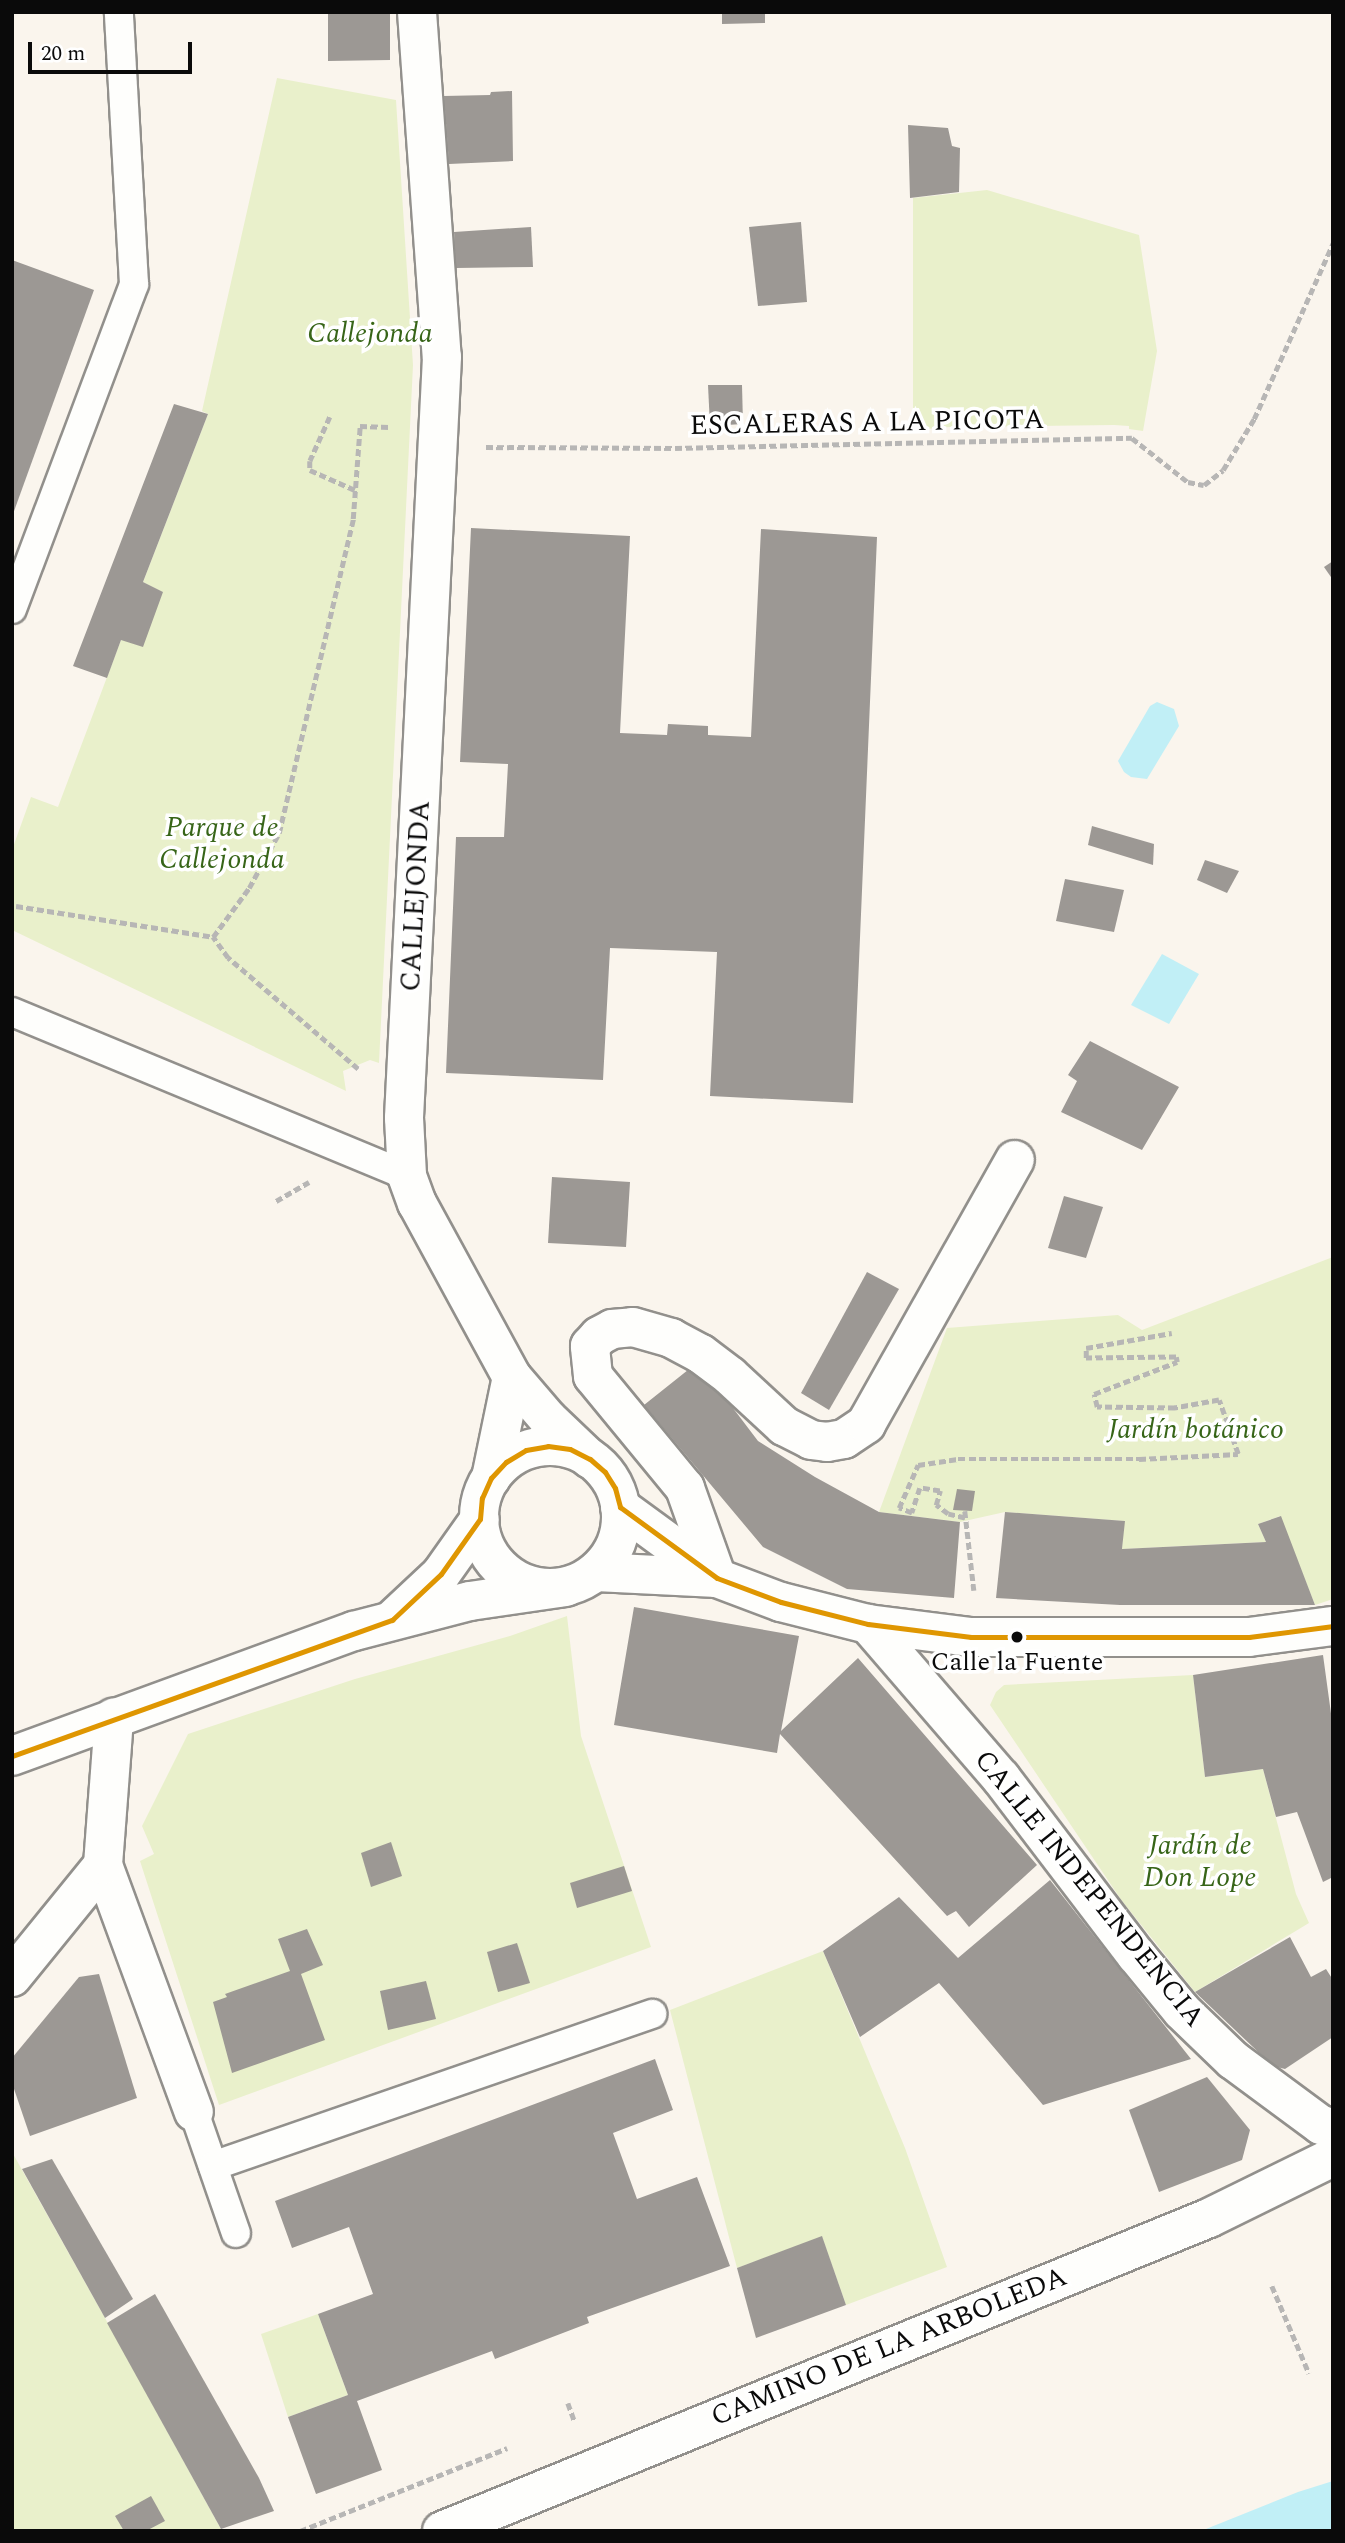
<!DOCTYPE html>
<html>
<head>
<meta charset="utf-8">
<style>
  body { margin:0 }
  #map { position:relative; width:1345px; height:2543px; overflow:hidden; background:#faf5ed; font-family:Spectral,serif }
  div>[style] { position:absolute }
  [style*='--x'] { left:calc(var(--x)*1px); top:calc(var(--y)*1px); width:calc(var(--w)*1px); rotate:calc(var(--a)*1deg) }
  .green>* { inset:0; background:#e9f0cb }
  .water>* { inset:0; background:#c1eff6 }
  .building>* { inset:0; background:#9c9894 }
  .path>* { height:4.5px; margin-top:-2.25px; transform-origin:0; background:repeating-linear-gradient(90deg,#b7b6b5 0 7px,transparent 0 10.5px) }
  .roads { filter:drop-shadow(2px 0 #92908c) drop-shadow(-2px 0 #92908c) drop-shadow(0 2px #92908c) drop-shadow(0 -2px #92908c) }
  .lane>* { height:28px; margin:-14px; padding:0 14px; transform-origin:14px; border-radius:14px; background:#fefefc }
  .street>* { height:38px; margin:-19px; padding:0 19px; transform-origin:19px; border-radius:19px; background:#fefefc }
  .street>.ring { margin:-19px; padding:0; box-sizing:content-box; background:none; border:38px solid #fefefc; border-radius:50% }
  .bus-1>* { height:5px; margin:-2.5px; padding:0 2.5px; transform-origin:2.5px; border-radius:2.5px; background:#df9601 }
  .dots>* { width:19px; height:19px; translate:-50% -50%; box-sizing:border-box; border:4px solid #fff; border-radius:50% }
  span { translate:-50% -50%; white-space:nowrap; text-align:center; line-height:1.15; -webkit-text-stroke:7px #fff; paint-order:stroke }
  .bus-label { font-size:26px; color:#0a0a0a }
  .park-label { font-size:28px; color:#376518; font-style:italic }
  .street-label { font-size:28px; color:#0a0a0a }
  .frame { position:absolute; inset:0; border:14px solid #0a0a0a; pointer-events:none }
  .scale { position:absolute; left:28px; top:42px; width:164px; height:32px; box-sizing:border-box; border:4px solid #0a0a0a; border-top:0; padding-left:9px; font-size:21px; line-height:24px; white-space:nowrap; color:#0a0a0a; -webkit-text-stroke:5px #fff; paint-order:stroke }
</style>
</head>
<body>
<div id="map">
  <div class="green">
    <i style="clip-path:polygon(277px 78px,396px 100px,413px 365px,379px 1063px,370px 1060px,343px 1071px,346px 1091px,12px 930px,12px 850px,31px 797px,58px 807px,121px 640px,162px 592px,143px 582px,208px 414px,202px 411px)"></i>
    <i style="clip-path:polygon(987px 190px,1139px 235px,1157px 351px,1143px 431px,1129px 429px,1129px 426px,1114px 425px,950px 427px,913px 430px,913px 198px)"></i>
    <i style="clip-path:polygon(1333px 1257px,1333px 1599px,1315px 1605px,1280px 1516px,1258px 1524px,1266px 1542px,1122px 1549px,1124px 1521px,1005px 1512px,960px 1522px,879px 1512px,947px 1328px,1118px 1315px,1142px 1330px)"></i>
    <i style="clip-path:polygon(567px 1616px,581px 1736px,651px 1947px,219px 2105px,140px 1861px,154px 1854px,142px 1826px,188px 1734px,355px 1679px,510px 1636px)"></i>
    <i style="clip-path:polygon(1193px 1675px,1205px 1777px,1263px 1769px,1296px 1894px,1309px 1923px,1195px 1992px,1122px 1901px,990px 1705px,996px 1692px,1004px 1685px)"></i>
    <i style="clip-path:polygon(823px 1951px,905px 2148px,947px 2267px,846px 2305px,822px 2237px,737px 2268px,670px 2010px)"></i>
    <i style="clip-path:polygon(12px 2152px,105px 2318px,222px 2531px,12px 2531px)"></i>
    <i style="clip-path:polygon(318px 2314px,348px 2395px,288px 2417px,261px 2334px)"></i>
  </div>
  <div class="water">
    <i style="clip-path:polygon(1157px 702px,1174px 709px,1179px 726px,1147px 779px,1131px 777px,1124px 772px,1118px 761px,1150px 706px)"></i>
    <i style="clip-path:polygon(1162px 954px,1199px 974px,1169px 1024px,1131px 1005px)"></i>
    <i style="clip-path:polygon(1333px 2481px,1333px 2531px,1201px 2531px,1298px 2492px)"></i>
  </div>
  <div class="building">
    <i style="clip-path:polygon(328px 12px,390px 12px,390px 60px,328px 61px)"></i>
    <i style="clip-path:polygon(722px 12px,765px 12px,765px 23px,722px 24px)"></i>
    <i style="clip-path:polygon(512px 91px,513px 161px,449px 164px,444px 96px,490px 95px,491px 92px)"></i>
    <i style="clip-path:polygon(908px 125px,948px 128px,952px 146px,960px 148px,959px 192px,910px 198px)"></i>
    <i style="clip-path:polygon(801px 222px,807px 302px,758px 306px,749px 227px)"></i>
    <i style="clip-path:polygon(531px 227px,533px 267px,456px 268px,454px 232px)"></i>
    <i style="clip-path:polygon(12px 260px,94px 290px,13px 514px,12px 514px)"></i>
    <i style="clip-path:polygon(708px 385px,742px 385px,743px 424px,710px 426px)"></i>
    <i style="clip-path:polygon(174px 404px,208px 414px,143px 582px,163px 592px,143px 647px,121px 640px,107px 678px,73px 666px)"></i>
    <i style="clip-path:polygon(471px 528px,630px 536px,620px 733px,667px 735px,668px 724px,708px 726px,708px 735px,751px 737px,761px 529px,877px 537px,853px 1103px,710px 1096px,717px 952px,610px 948px,603px 1080px,446px 1073px,456px 837px,504px 837px,508px 764px,460px 762px)"></i>
    <i style="clip-path:polygon(1333px 561px,1333px 580px,1324px 567px)"></i>
    <i style="clip-path:polygon(1092px 826px,1154px 844px,1153px 865px,1088px 845px)"></i>
    <i style="clip-path:polygon(1205px 860px,1239px 871px,1227px 893px,1197px 880px)"></i>
    <i style="clip-path:polygon(1065px 879px,1124px 890px,1114px 932px,1056px 921px)"></i>
    <i style="clip-path:polygon(1090px 1041px,1179px 1087px,1142px 1150px,1061px 1112px,1077px 1081px,1068px 1075px)"></i>
    <i style="clip-path:polygon(552px 1177px,630px 1182px,626px 1247px,548px 1243px)"></i>
    <i style="clip-path:polygon(1064px 1196px,1103px 1207px,1086px 1258px,1048px 1248px)"></i>
    <i style="clip-path:polygon(867px 1272px,899px 1289px,829px 1410px,801px 1393px)"></i>
    <i style="clip-path:polygon(698px 1362px,758px 1441px,815px 1477px,879px 1512px,960px 1522px,954px 1598px,847px 1589px,763px 1547px,644px 1405px)"></i>
    <i style="clip-path:polygon(957px 1489px,975px 1491px,972px 1511px,953px 1510px)"></i>
    <i style="clip-path:polygon(1005px 1512px,1125px 1521px,1122px 1549px,1266px 1542px,1258px 1524px,1281px 1516px,1315px 1605px,1120px 1605px,996px 1598px)"></i>
    <i style="clip-path:polygon(634px 1607px,799px 1636px,781px 1731px,858px 1658px,1037px 1865px,969px 1927px,956px 1911px,947px 1916px,780px 1734px,777px 1753px,614px 1725px)"></i>
    <i style="clip-path:polygon(1323px 1655px,1333px 1728px,1333px 1877px,1323px 1882px,1297px 1812px,1276px 1817px,1263px 1769px,1205px 1777px,1193px 1675px)"></i>
    <i style="clip-path:polygon(391px 1842px,402px 1876px,371px 1887px,361px 1853px)"></i>
    <i style="clip-path:polygon(624px 1866px,632px 1891px,577px 1908px,570px 1883px)"></i>
    <i style="clip-path:polygon(1050px 1880px,1191px 2059px,1043px 2105px,939px 1983px,860px 2037px,823px 1951px,899px 1897px,958px 1958px)"></i>
    <i style="clip-path:polygon(307px 1929px,323px 1965px,301px 1974px,325px 2040px,232px 2073px,213px 2002px,227px 1997px,225px 1994px,290px 1971px,278px 1939px)"></i>
    <i style="clip-path:polygon(1290px 1937px,1311px 1977px,1326px 1969px,1333px 1980px,1333px 2037px,1285px 2069px,1273px 2066px,1195px 1992px)"></i>
    <i style="clip-path:polygon(517px 1943px,530px 1983px,498px 1992px,487px 1952px)"></i>
    <i style="clip-path:polygon(99px 1974px,137px 2098px,30px 2136px,12px 2083px,12px 2058px,79px 1977px)"></i>
    <i style="clip-path:polygon(426px 1981px,436px 2019px,388px 2030px,380px 1991px)"></i>
    <i style="clip-path:polygon(655px 2059px,673px 2110px,613px 2133px,637px 2199px,697px 2177px,730px 2266px,587px 2317px,589px 2323px,495px 2359px,492px 2351px,357px 2401px,382px 2470px,316px 2494px,288px 2417px,348px 2395px,318px 2314px,373px 2294px,349px 2227px,292px 2248px,275px 2201px)"></i>
    <i style="clip-path:polygon(1207px 2077px,1250px 2130px,1242px 2160px,1159px 2192px,1129px 2110px)"></i>
    <i style="clip-path:polygon(52px 2159px,133px 2299px,105px 2318px,22px 2169px)"></i>
    <i style="clip-path:polygon(822px 2236px,846px 2305px,756px 2338px,737px 2268px)"></i>
    <i style="clip-path:polygon(155px 2294px,259px 2478px,274px 2511px,221px 2529px,107px 2323px)"></i>
    <i style="clip-path:polygon(151px 2496px,165px 2521px,146px 2531px,124px 2531px,115px 2516px)"></i>
  </div>
  <div class="path">
    <i style="--x:330;--y:417;--w:48;--a:114.4"></i>
    <i style="--x:310;--y:461;--w:9;--a:90"></i>
    <i style="--x:310;--y:470;--w:49;--a:24"></i>
    <i style="--x:486;--y:447;--w:189;--a:0.3"></i>
    <i style="--x:675;--y:448;--w:457;--a:-1.3"></i>
    <i style="--x:1132;--y:438;--w:71;--a:38.2"></i>
    <i style="--x:1188;--y:482;--w:16;--a:11"></i>
    <i style="--x:1204;--y:485;--w:24;--a:-38"></i>
    <i style="--x:1223;--y:470;--w:60;--a:-58.7"></i>
    <i style="--x:1254;--y:419;--w:193;--a:-65.8"></i>
    <i style="--x:16;--y:906;--w:199;--a:8.9"></i>
    <i style="--x:358;--y:1069;--w:171;--a:-139.5"></i>
    <i style="--x:228;--y:958;--w:26;--a:-126"></i>
    <i style="--x:213;--y:937;--w:61;--a:-53.7"></i>
    <i style="--x:249;--y:888;--w:63;--a:-61.4"></i>
    <i style="--x:279;--y:833;--w:323;--a:-76.7"></i>
    <i style="--x:353;--y:519;--w:93;--a:-85.7"></i>
    <i style="--x:360;--y:426;--w:29;--a:2"></i>
    <i style="--x:276;--y:1201;--w:38;--a:-30"></i>
    <i style="--x:965;--y:1511;--w:80;--a:83.5"></i>
    <i style="--x:965;--y:1518;--w:17;--a:-167"></i>
    <i style="--x:948;--y:1514;--w:15;--a:-143"></i>
    <i style="--x:936;--y:1505;--w:15;--a:-74"></i>
    <i style="--x:940;--y:1491;--w:20;--a:-171"></i>
    <i style="--x:920;--y:1488;--w:26;--a:108"></i>
    <i style="--x:912;--y:1513;--w:14;--a:-159"></i>
    <i style="--x:899;--y:1508;--w:47;--a:-66.2"></i>
    <i style="--x:918;--y:1465;--w:40;--a:-8.5"></i>
    <i style="--x:958;--y:1459;--w:181;--a:0"></i>
    <i style="--x:1139;--y:1459;--w:99;--a:-2.9"></i>
    <i style="--x:1238;--y:1454;--w:57;--a:-109.4"></i>
    <i style="--x:1219;--y:1400;--w:45;--a:169.7"></i>
    <i style="--x:1175;--y:1408;--w:78;--a:-179.3"></i>
    <i style="--x:1097;--y:1407;--w:13;--a:-103"></i>
    <i style="--x:1094;--y:1394;--w:89;--a:-21.1"></i>
    <i style="--x:1177;--y:1362;--w:5;--a:-101"></i>
    <i style="--x:1176;--y:1357;--w:90;--a:179.4"></i>
    <i style="--x:1086;--y:1358;--w:10;--a:-90"></i>
    <i style="--x:1086;--y:1348;--w:87;--a:-9.9"></i>
    <i style="--x:1272;--y:2286;--w:95;--a:67"></i>
    <i style="--x:568;--y:2403;--w:20;--a:70"></i>
    <i style="--x:300;--y:2531;--w:223;--a:-21.8"></i>
  </div>
  <div class="roads">
    <div class="lane">
      <i style="--x:12;--y:609;--w:347;--a:-69.4"></i>
      <i style="--x:134;--y:284;--w:272;--a:-93.2"></i>
      <i style="--x:12;--y:1012;--w:428;--a:22.5"></i>
      <i style="--x:194;--y:2112;--w:128;--a:70.9"></i>
      <i style="--x:213;--y:2166;--w:465;--a:-19.1"></i>
    </div>
    <div class="street">
      <i style="--x:417;--y:12;--w:346;--a:85.9"></i>
      <i style="--x:442;--y:357;--w:762;--a:92.86"></i>
      <i style="--x:404;--y:1118;--w:58;--a:87"></i>
      <i style="--x:407;--y:1176;--w:29;--a:70"></i>
      <i style="--x:417;--y:1203;--w:198;--a:61.4"></i>
      <i style="--x:512;--y:1377;--w:55;--a:49.4"></i>
      <i style="--x:548;--y:1419;--w:58;--a:43.6"></i>
      <i class="ring" style="left:479px;top:1446px;width:104px;height:104px"></i>
      <i style="--x:491;--y:1478;--w:103;--a:-78.3"></i>
      <i style="--x:620;--y:1507;--w:120;--a:36.2"></i>
      <i style="--x:596;--y:1572;--w:121;--a:2.8"></i>
      <i style="--x:717;--y:1578;--w:68;--a:20.6"></i>
      <i style="--x:781;--y:1602;--w:90;--a:14.2"></i>
      <i style="--x:868;--y:1624;--w:104;--a:7.2"></i>
      <i style="--x:971;--y:1637;--w:278;--a:0"></i>
      <i style="--x:1249;--y:1637;--w:85;--a:-7.5"></i>
      <i style="--x:717;--y:1578;--w:96;--a:-109.6"></i>
      <i style="--x:685;--y:1488;--w:145;--a:-129.4"></i>
      <i style="--x:593;--y:1376;--w:30;--a:-96"></i>
      <i style="--x:590;--y:1346;--w:13;--a:-48"></i>
      <i style="--x:599;--y:1336;--w:15;--a:-28"></i>
      <i style="--x:612;--y:1329;--w:21;--a:-5"></i>
      <i style="--x:633;--y:1327;--w:40;--a:16"></i>
      <i style="--x:671;--y:1338;--w:34;--a:28"></i>
      <i style="--x:701;--y:1354;--w:36;--a:37"></i>
      <i style="--x:730;--y:1376;--w:74;--a:42.8"></i>
      <i style="--x:784;--y:1426;--w:30;--a:27"></i>
      <i style="--x:811;--y:1440;--w:16;--a:7"></i>
      <i style="--x:827;--y:1442;--w:17;--a:-10"></i>
      <i style="--x:844;--y:1439;--w:27;--a:-34"></i>
      <i style="--x:866;--y:1424;--w:303;--a:-60.6"></i>
      <i style="--x:394;--y:1618;--w:64;--a:-43.1"></i>
      <i style="--x:441;--y:1574;--w:67;--a:-54.7"></i>
      <i style="--x:868;--y:1624;--w:203;--a:49.2"></i>
      <i style="--x:1001;--y:1778;--w:223;--a:52.7"></i>
      <i style="--x:1136;--y:1955;--w:72;--a:50.6"></i>
      <i style="--x:1182;--y:2011;--w:71;--a:43.9"></i>
      <i style="--x:1233;--y:2060;--w:109;--a:36.5"></i>
      <i style="--x:1321;--y:2125;--w:12;--a:14"></i>
      <i style="--x:12;--y:1756;--w:364;--a:-20.1"></i>
      <i style="--x:354;--y:1631;--w:120;--a:-14.5"></i>
      <i style="--x:470;--y:1601;--w:97;--a:-8.3"></i>
      <i style="--x:103;--y:1865;--w:263;--a:69.8"></i>
      <i style="--x:12;--y:1977;--w:144;--a:-50.9"></i>
      <i style="--x:103;--y:1865;--w:148;--a:-85.7"></i>
      <i style="--x:442;--y:2531;--w:828;--a:-22.2"></i>
      <i style="--x:1209;--y:2218;--w:138;--a:-26.2"></i>
    </div>
  </div>
  <div class="bus-1">
    <i style="--x:12;--y:1756;--w:404;--a:-19.7"></i>
    <i style="--x:392;--y:1620;--w:67;--a:-43.2"></i>
    <i style="--x:441;--y:1574;--w:67;--a:-54.7"></i>
    <i style="--x:480;--y:1519;--w:21;--a:-85"></i>
    <i style="--x:482;--y:1498;--w:22;--a:-66"></i>
    <i style="--x:491;--y:1478;--w:22;--a:-47"></i>
    <i style="--x:506;--y:1462;--w:23;--a:-31"></i>
    <i style="--x:526;--y:1450;--w:22;--a:-10"></i>
    <i style="--x:548;--y:1446;--w:22;--a:8"></i>
    <i style="--x:570;--y:1449;--w:22;--a:27"></i>
    <i style="--x:590;--y:1459;--w:20;--a:41"></i>
    <i style="--x:605;--y:1472;--w:19;--a:58"></i>
    <i style="--x:615;--y:1488;--w:20;--a:75"></i>
    <i style="--x:620;--y:1507;--w:120;--a:36.2"></i>
    <i style="--x:717;--y:1578;--w:68;--a:20.6"></i>
    <i style="--x:781;--y:1602;--w:90;--a:14.2"></i>
    <i style="--x:868;--y:1624;--w:104;--a:7.2"></i>
    <i style="--x:971;--y:1637;--w:278;--a:0"></i>
    <i style="--x:1249;--y:1637;--w:85;--a:-7.5"></i>
  </div>
  <div class="dots">
    <i style="left:1017px;top:1637px;background:#0a0a0a"></i>
  </div>
  <div class="bus-label">
    <span style="left:1017px;top:1663px">Calle la Fuente</span>
  </div>
  <div class="park-label">
    <span style="left:370px;top:334px">Callejonda</span>
    <span style="left:222px;top:844px">Parque de<br>Callejonda</span>
    <span style="left:1196px;top:1430px">Jardín botánico</span>
    <span style="left:1200px;top:1862px">Jardín de<br>Don Lope</span>
  </div>
  <div class="street-label">
    <span style="left:867px;top:423px;rotate:-1deg">ESCALERAS A LA PICOTA</span>
    <span style="left:416px;top:896px;rotate:-87deg">CALLEJONDA</span>
    <span style="left:1089px;top:1889px;rotate:51deg">CALLE INDEPENDENCIA</span>
    <span style="left:889px;top:2347px;rotate:-22deg">CAMINO DE LA ARBOLEDA</span>
  </div>
  <div class="frame"></div>
  <div class="scale">20 m</div>
</div>
</body>
</html>
